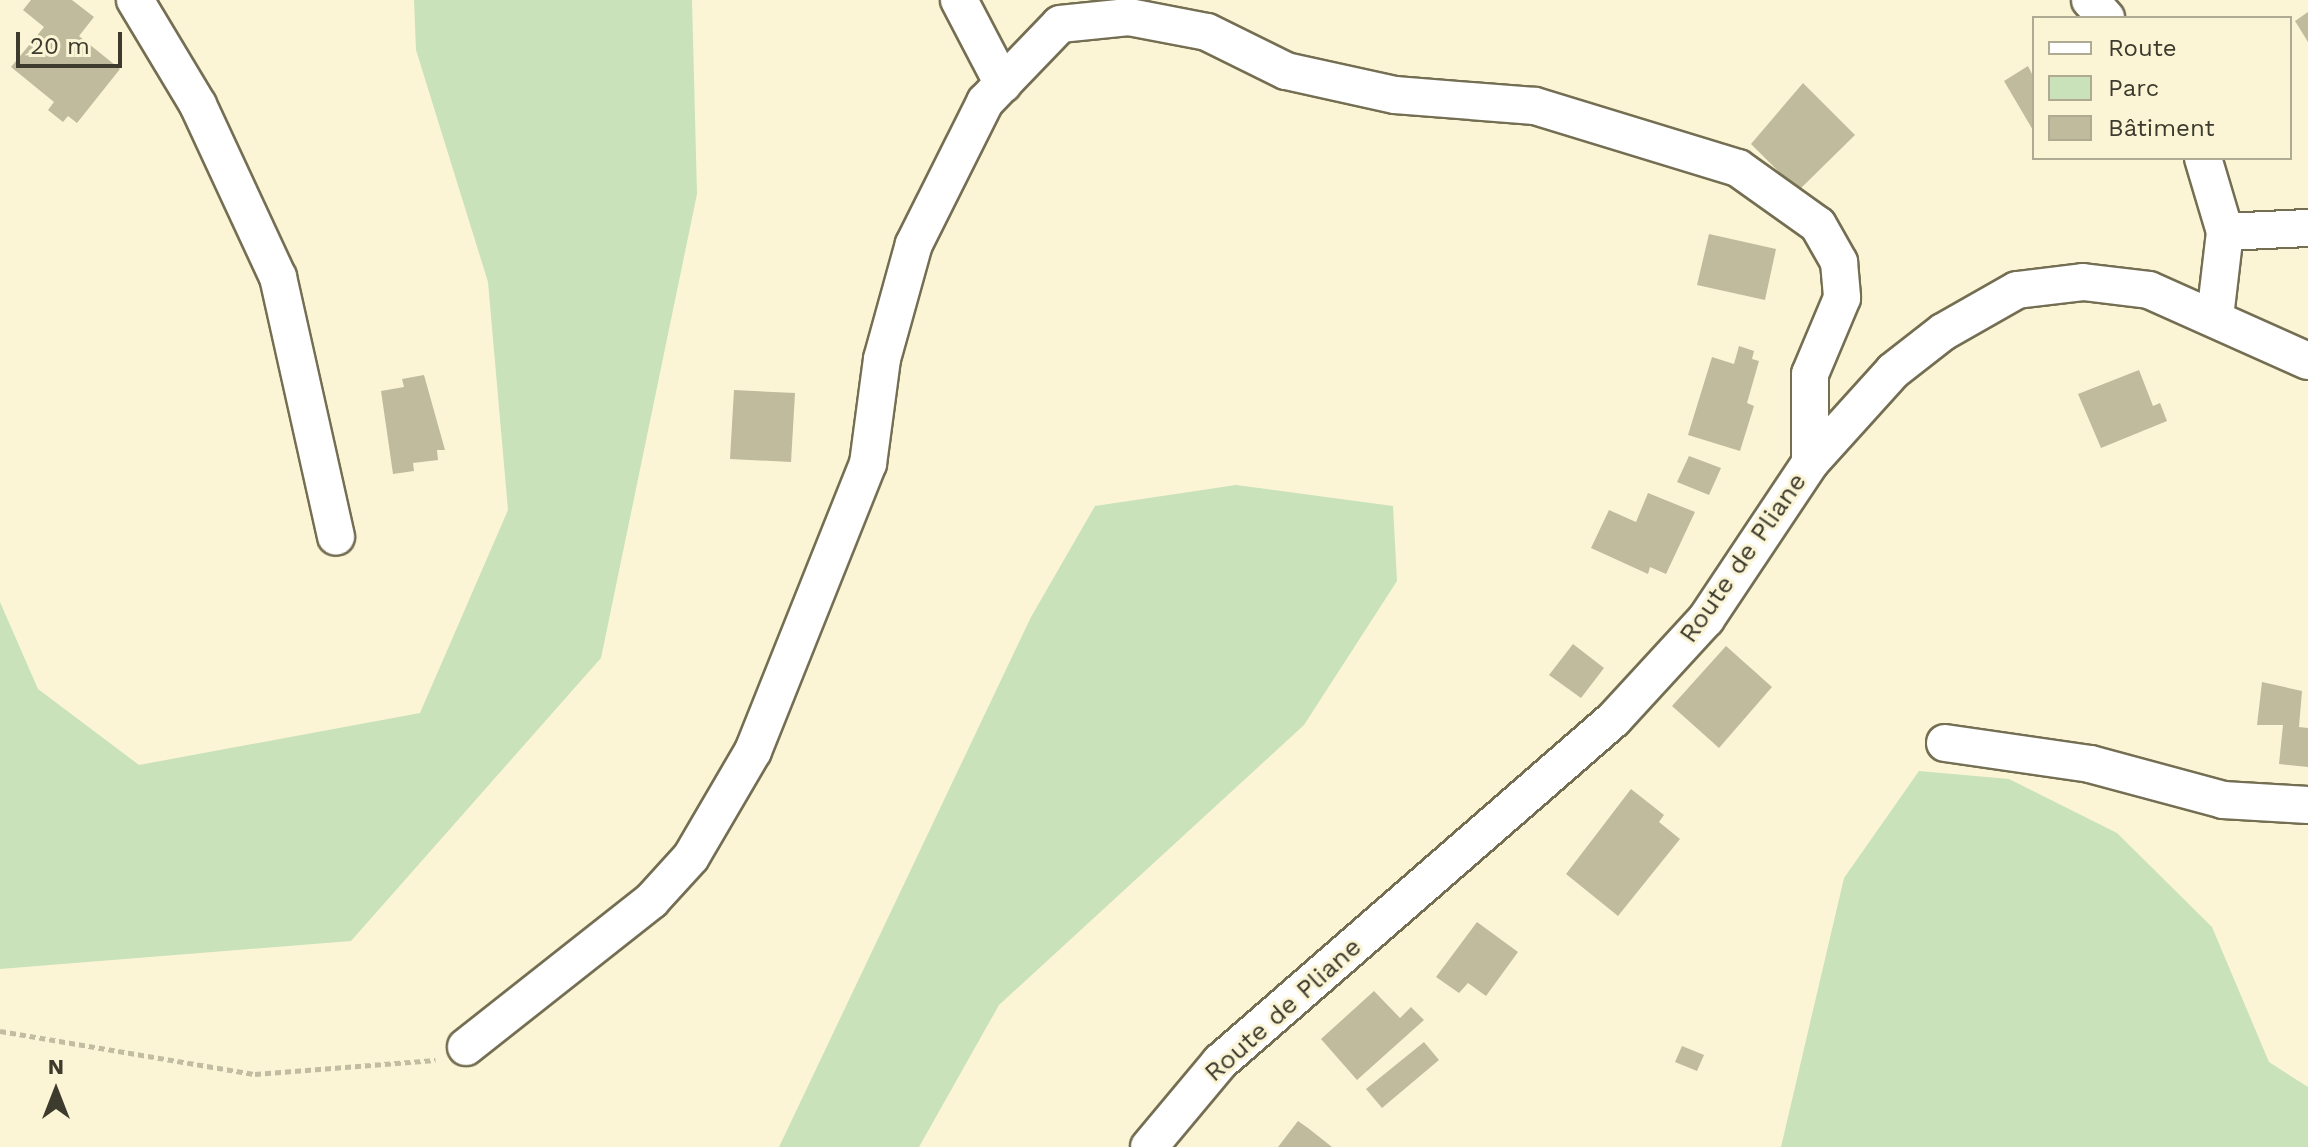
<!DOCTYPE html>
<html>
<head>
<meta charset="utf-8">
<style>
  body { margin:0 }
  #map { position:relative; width:2308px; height:1147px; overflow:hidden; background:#fbf5d6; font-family:"Work Sans",sans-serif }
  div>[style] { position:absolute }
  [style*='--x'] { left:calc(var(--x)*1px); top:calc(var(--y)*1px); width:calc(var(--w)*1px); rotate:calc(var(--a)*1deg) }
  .green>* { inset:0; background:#c9e2b9 }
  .building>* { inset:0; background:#c1bb9d }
  .path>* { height:5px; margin-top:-2.5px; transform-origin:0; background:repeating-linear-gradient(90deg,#c1bca2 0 6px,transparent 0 10px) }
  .roads { filter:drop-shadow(2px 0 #746e53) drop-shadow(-2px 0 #746e53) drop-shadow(0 2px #746e53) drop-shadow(0 -2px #746e53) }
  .minor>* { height:36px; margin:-18px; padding:0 18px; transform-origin:18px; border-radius:18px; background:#fff }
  span { translate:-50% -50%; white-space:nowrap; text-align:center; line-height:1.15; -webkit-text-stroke:6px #fbf5d6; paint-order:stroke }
  .street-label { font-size:26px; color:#3d3b2e }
  .legend { position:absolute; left:2032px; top:16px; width:260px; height:144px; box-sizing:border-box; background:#fbf5d6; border:2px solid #afab93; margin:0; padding:10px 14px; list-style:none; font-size:24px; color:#3d3b2e }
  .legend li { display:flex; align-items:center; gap:16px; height:40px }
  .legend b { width:40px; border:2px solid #afab93 }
  .north { position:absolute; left:16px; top:1051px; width:80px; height:80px; -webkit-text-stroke:6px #fbf5d6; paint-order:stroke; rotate:0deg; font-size:22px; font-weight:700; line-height:32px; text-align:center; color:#3d3b2e }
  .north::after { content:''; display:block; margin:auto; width:28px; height:36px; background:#3d3b2e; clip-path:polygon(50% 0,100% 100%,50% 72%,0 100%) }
  .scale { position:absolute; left:16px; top:32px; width:106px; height:36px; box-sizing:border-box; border:4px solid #3d3b2e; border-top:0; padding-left:10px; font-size:24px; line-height:28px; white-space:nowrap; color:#3d3b2e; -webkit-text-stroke:6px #fbf5d6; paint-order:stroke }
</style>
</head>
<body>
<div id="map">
  <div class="green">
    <i style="clip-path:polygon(414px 0,692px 0,697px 194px,601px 658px,351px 941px,0 969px,0 602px,38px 689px,139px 765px,420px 713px,508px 510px,488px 282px,416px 50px)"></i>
    <i style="clip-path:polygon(1236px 485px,1393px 506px,1397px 581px,1304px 725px,999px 1005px,919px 1147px,779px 1147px,1031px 617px,1095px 506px)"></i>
    <i style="clip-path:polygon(1919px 771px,2009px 779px,2117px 833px,2212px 927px,2269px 1062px,2308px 1087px,2308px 1147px,1781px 1147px,1844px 878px)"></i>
  </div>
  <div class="building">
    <i style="clip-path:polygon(31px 0,72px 0,94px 17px,79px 36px,120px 69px,77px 123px,68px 116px,63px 122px,48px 110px,54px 102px,11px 67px,44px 27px,23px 10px)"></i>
    <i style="clip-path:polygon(2308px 12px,2308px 42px,2295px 21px)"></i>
    <i style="clip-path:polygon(2028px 66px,2034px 78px,2034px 132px,2004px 81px)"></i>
    <i style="clip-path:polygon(1803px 83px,1855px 135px,1798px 191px,1751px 144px)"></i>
    <i style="clip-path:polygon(1709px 234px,1776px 249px,1765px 300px,1697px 285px)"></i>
    <i style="clip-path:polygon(1739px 346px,1754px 351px,1752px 359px,1759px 361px,1747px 403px,1754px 406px,1740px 451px,1688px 435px,1712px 357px,1734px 364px)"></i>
    <i style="clip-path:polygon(2139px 370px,2153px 406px,2160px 403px,2167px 421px,2101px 448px,2078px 394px)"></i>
    <i style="clip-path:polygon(424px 375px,445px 450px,437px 450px,438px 460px,413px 463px,414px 471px,393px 474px,381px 391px,404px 387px,402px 379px)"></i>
    <i style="clip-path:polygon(734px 390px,795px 393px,791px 462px,730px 459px)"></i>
    <i style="clip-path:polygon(1689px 456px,1721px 468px,1709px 495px,1677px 482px)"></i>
    <i style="clip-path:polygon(1648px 493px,1695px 512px,1666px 574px,1650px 567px,1648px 574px,1591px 548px,1609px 510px,1636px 522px)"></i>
    <i style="clip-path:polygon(1573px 644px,1604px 668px,1581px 698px,1549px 675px)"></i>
    <i style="clip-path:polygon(1726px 646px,1772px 687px,1719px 748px,1672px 706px)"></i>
    <i style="clip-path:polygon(2262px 682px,2302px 691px,2299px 727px,2308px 728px,2308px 767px,2279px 764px,2283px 725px,2257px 725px)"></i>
    <i style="clip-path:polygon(1631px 789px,1664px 815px,1659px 822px,1680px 839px,1618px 916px,1566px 874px)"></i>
    <i style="clip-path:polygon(1477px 922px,1518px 952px,1486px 996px,1468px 983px,1459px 993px,1436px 977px)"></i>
    <i style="clip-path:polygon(1374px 991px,1400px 1018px,1411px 1007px,1424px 1020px,1357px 1080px,1321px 1039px)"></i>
    <i style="clip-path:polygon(1424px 1042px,1439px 1060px,1382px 1108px,1366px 1089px)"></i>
    <i style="clip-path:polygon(1682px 1046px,1704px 1055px,1697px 1071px,1675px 1062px)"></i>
    <i style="clip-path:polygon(1298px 1121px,1308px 1128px,1332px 1147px,1278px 1147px)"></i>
  </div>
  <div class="path">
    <i style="--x:0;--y:1031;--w:259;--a:9.6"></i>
    <i style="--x:255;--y:1074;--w:181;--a:-4.4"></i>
  </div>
  <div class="roads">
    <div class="minor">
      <i style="--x:135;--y:0;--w:122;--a:59"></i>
      <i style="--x:198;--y:105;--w:190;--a:65.1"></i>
      <i style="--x:278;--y:277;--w:266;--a:77.4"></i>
      <i style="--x:959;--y:0;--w:95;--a:62.4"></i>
      <i style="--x:2090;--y:0;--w:24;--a:48"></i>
      <i style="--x:2203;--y:158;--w:77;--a:73.4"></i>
      <i style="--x:2225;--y:232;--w:86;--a:96.7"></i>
      <i style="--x:2225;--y:232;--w:83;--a:-2.8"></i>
      <i style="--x:1945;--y:743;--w:147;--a:8.2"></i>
      <i style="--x:2090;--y:764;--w:138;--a:15.1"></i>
      <i style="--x:2223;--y:800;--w:85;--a:3.4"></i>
      <i style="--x:466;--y:1047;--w:236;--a:-38.3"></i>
      <i style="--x:651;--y:901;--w:59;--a:-47.7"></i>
      <i style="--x:691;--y:857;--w:123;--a:-59.7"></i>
      <i style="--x:753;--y:751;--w:309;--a:-68.2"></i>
      <i style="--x:868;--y:464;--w:106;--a:-82.4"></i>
      <i style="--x:882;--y:359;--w:119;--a:-74.5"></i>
      <i style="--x:914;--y:244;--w:159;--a:-63.4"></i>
      <i style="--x:985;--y:102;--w:108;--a:-46.1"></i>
      <i style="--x:1060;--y:24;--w:69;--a:-5.8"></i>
      <i style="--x:1129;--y:17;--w:79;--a:10.9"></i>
      <i style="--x:1207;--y:32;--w:88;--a:26.3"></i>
      <i style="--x:1286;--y:71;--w:112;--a:12.4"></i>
      <i style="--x:1395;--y:95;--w:140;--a:4.5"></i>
      <i style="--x:1535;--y:106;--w:212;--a:17"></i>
      <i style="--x:1738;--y:168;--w:98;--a:35.5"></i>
      <i style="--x:1818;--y:225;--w:43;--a:60.4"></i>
      <i style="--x:1839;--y:262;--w:36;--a:85"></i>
      <i style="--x:1842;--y:298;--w:82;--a:112.8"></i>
      <i style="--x:1810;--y:374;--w:89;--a:90"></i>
      <i style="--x:1149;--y:1147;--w:111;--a:-50.1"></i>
      <i style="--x:1220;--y:1062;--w:522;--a:-41.04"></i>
      <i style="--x:1614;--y:719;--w:136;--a:-47.4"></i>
      <i style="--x:1706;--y:619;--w:187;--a:-56.3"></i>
      <i style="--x:1810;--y:463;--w:124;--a:-47.9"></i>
      <i style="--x:1893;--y:371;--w:63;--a:-38"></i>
      <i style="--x:1943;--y:332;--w:85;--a:-29.6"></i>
      <i style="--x:2017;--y:290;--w:66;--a:-6.9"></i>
      <i style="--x:2083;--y:282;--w:66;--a:6.9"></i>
      <i style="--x:2149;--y:290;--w:174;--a:24.1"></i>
    </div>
  </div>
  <div class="street-label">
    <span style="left:1743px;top:558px;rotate:-55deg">Route de Pliane</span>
    <span style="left:1283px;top:1010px;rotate:-42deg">Route de Pliane</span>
  </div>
  <ul class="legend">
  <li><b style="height:10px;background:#fff"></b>Route</li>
  <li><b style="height:22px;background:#c9e2b9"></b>Parc</li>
  <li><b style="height:22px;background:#c1bb9d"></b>Bâtiment</li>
  </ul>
  <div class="north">N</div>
  <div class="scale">20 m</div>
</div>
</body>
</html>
